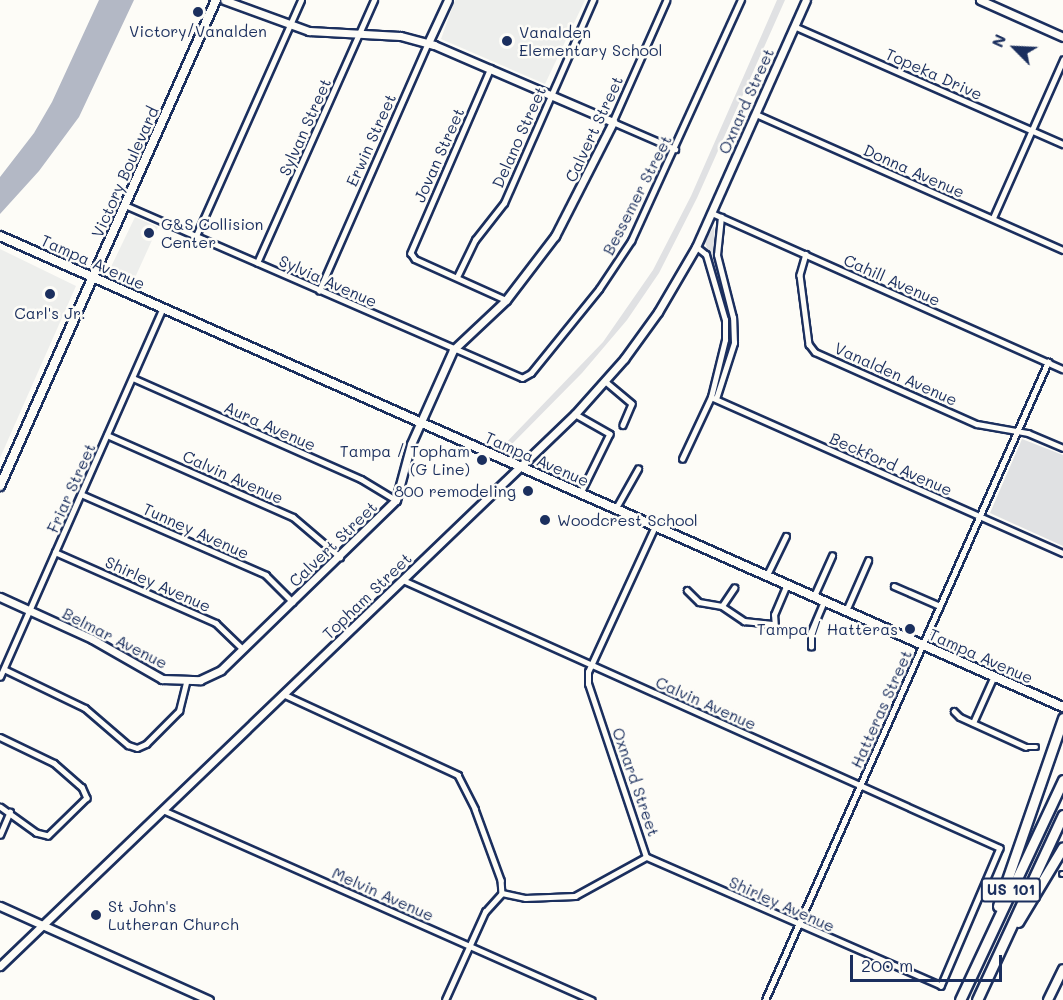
<!DOCTYPE html>
<html>
<head>
<meta charset="utf-8">
<style>
  body { margin:0 }
  #map { position:relative; width:1063px; height:1000px; overflow:hidden; background:#fdfcf7; font-family:Mali,sans-serif }
  div>[style] { position:absolute }
  [style*='--x'] { left:calc(var(--x)*1px); top:calc(var(--y)*1px); width:calc(var(--w)*1px); rotate:calc(var(--a)*1deg) }
  .built>* { inset:0; background:#edeeec }
  .green>* { inset:0; background:#e0e1e3 }
  .water>* { inset:0; background:#b3b8c5 }
  .roads { filter:drop-shadow(2px 0 #1b2f5e) drop-shadow(-2px 0 #1b2f5e) drop-shadow(0 2px #1b2f5e) drop-shadow(0 -2px #1b2f5e) }
  .street>* { height:4.5px; margin:-2.25px; padding:0 2.25px; transform-origin:2.25px; border-radius:2.25px; background:#fdfcf7 }
  .secondary>* { height:7px; margin:-3.5px; padding:0 3.5px; transform-origin:3.5px; border-radius:3.5px; background:#fdfcf7 }
  .primary>* { height:8px; margin:-4px; padding:0 4px; transform-origin:4px; border-radius:4px; background:#fdfcf7 }
  .highway>* { height:9px; margin:-4.5px; padding:0 4.5px; transform-origin:4.5px; border-radius:4.5px; background:#fdfcf7 }
  .dots>* { width:16px; height:16px; translate:-50% -50%; box-sizing:border-box; border:3px solid #fdfcf7; border-radius:50% }
  span { translate:-50% -50%; white-space:nowrap; text-align:center; line-height:1.15; -webkit-text-stroke:5px #fdfcf7; paint-order:stroke }
  .shield-label span { padding:2px 4px; background:#fdfcf7; border:2px solid; border-radius:4px; -webkit-text-stroke-width:0 }
  .shield-label { font-size:15px; color:#1b2f5e; font-weight:700 }
  .poi-label { font-size:16px; color:#1b2f5e }
  .left { translate:0 -50%; text-align:left }
  .right { translate:-100% -50%; text-align:right }
  .street-label { font-size:16px; color:#1b2f5e }
  .north { position:absolute; left:985px; top:18px; width:60px; height:60px; -webkit-text-stroke:4px #fdfcf7; paint-order:stroke; rotate:294deg; font-size:16px; font-weight:700; line-height:24px; text-align:center; color:#1b2f5e }
  .north::after { content:''; display:block; margin:auto; width:21px; height:27px; background:#1b2f5e; clip-path:polygon(50% 0,100% 100%,50% 72%,0 100%) }
  .scale { position:absolute; left:850px; top:955px; width:152px; height:27px; box-sizing:border-box; border:3px solid #1b2f5e; border-top:0; padding-left:8px; font-size:18px; line-height:21px; white-space:nowrap; color:#1b2f5e; -webkit-text-stroke:4px #fdfcf7; paint-order:stroke }
</style>
</head>
<body>
<div id="map">
  <div class="built">
    <i style="clip-path:polygon(455px 0,585px 0,545px 84px,441px 39px)"></i>
    <i style="clip-path:polygon(135px 217px,158px 227px,133px 282px,110px 269px)"></i>
    <i style="clip-path:polygon(0 249px,76px 286px,0 458px)"></i>
  </div>
  <div class="green">
    <i style="clip-path:polygon(777px 0,785px 0,697px 198px,659px 273px,627px 320px,582px 373px,508px 448px,503px 446px,603px 342px,653px 270px,691px 196px)"></i>
    <i style="clip-path:polygon(714px 226px,715px 256px,731px 340px,718px 389px,715px 387px,727px 344px,726px 320px,705px 241px)"></i>
    <i style="clip-path:polygon(1022px 439px,1063px 455px,1063px 546px,990px 513px)"></i>
  </div>
  <div class="water">
    <i style="clip-path:polygon(99px 0,134px 0,79px 117px,39px 171px,0 214px,0 177px,34px 133px,52px 102px)"></i>
  </div>
  <div class="roads">
    <div class="street">
      <i style="--x:667;--y:0;--w:133;--a:113.9"></i>
      <i style="--x:613;--y:122;--w:68;--a:23.5"></i>
      <i style="--x:794;--y:26;--w:294;--a:23.7"></i>
      <i style="--x:491;--y:68;--w:202;--a:113.4"></i>
      <i style="--x:411;--y:253;--w:7;--a:56"></i>
      <i style="--x:415;--y:259;--w:100;--a:24.3"></i>
      <i style="--x:756;--y:114;--w:336;--a:23.9"></i>
      <i style="--x:125;--y:205;--w:433;--a:23.5"></i>
      <i style="--x:522;--y:378;--w:10;--a:-29"></i>
      <i style="--x:531;--y:373;--w:108;--a:-51"></i>
      <i style="--x:599;--y:289;--w:58;--a:-56.3"></i>
      <i style="--x:631;--y:241;--w:265;--a:-65.5"></i>
      <i style="--x:712;--y:213;--w:384;--a:24"></i>
      <i style="--x:993;--y:218;--w:173;--a:-66.1"></i>
      <i style="--x:196;--y:236;--w:258;--a:-66"></i>
      <i style="--x:806;--y:254;--w:22;--a:106"></i>
      <i style="--x:800;--y:275;--w:70;--a:82.6"></i>
      <i style="--x:809;--y:344;--w:10;--a:53"></i>
      <i style="--x:815;--y:352;--w:177;--a:24"></i>
      <i style="--x:977;--y:424;--w:52;--a:10"></i>
      <i style="--x:1028;--y:433;--w:38;--a:23"></i>
      <i style="--x:257;--y:263;--w:288;--a:-66"></i>
      <i style="--x:457;--y:277;--w:41;--a:-64.1"></i>
      <i style="--x:475;--y:240;--w:47;--a:-51.9"></i>
      <i style="--x:504;--y:203;--w:222;--a:-66.3"></i>
      <i style="--x:319;--y:291;--w:271;--a:-66.3"></i>
      <i style="--x:133;--y:378;--w:249;--a:23.9"></i>
      <i style="--x:361;--y:479;--w:41;--a:31"></i>
      <i style="--x:605;--y:381;--w:35;--a:40"></i>
      <i style="--x:632;--y:404;--w:23;--a:113"></i>
      <i style="--x:711;--y:397;--w:385;--a:23.9"></i>
      <i style="--x:716;--y:399;--w:59;--a:-72.2"></i>
      <i style="--x:734;--y:343;--w:25;--a:-92"></i>
      <i style="--x:733;--y:318;--w:65;--a:-104.3"></i>
      <i style="--x:717;--y:255;--w:38;--a:-84"></i>
      <i style="--x:575;--y:414;--w:40;--a:29.7"></i>
      <i style="--x:610;--y:434;--w:66;--a:116.2"></i>
      <i style="--x:107;--y:435;--w:203;--a:23.8"></i>
      <i style="--x:293;--y:517;--w:62;--a:40.4"></i>
      <i style="--x:682;--y:459;--w:68;--a:-64.9"></i>
      <i style="--x:711;--y:397;--w:59;--a:-76.2"></i>
      <i style="--x:725;--y:340;--w:20;--a:-90"></i>
      <i style="--x:725;--y:320;--w:68;--a:-106.3"></i>
      <i style="--x:706;--y:255;--w:13;--a:-141"></i>
      <i style="--x:81;--y:494;--w:202;--a:23.6"></i>
      <i style="--x:266;--y:575;--w:38;--a:45"></i>
      <i style="--x:616;--y:508;--w:45;--a:-60.6"></i>
      <i style="--x:55;--y:552;--w:176;--a:23.8"></i>
      <i style="--x:216;--y:623;--w:37;--a:44"></i>
      <i style="--x:767;--y:575;--w:43;--a:-64"></i>
      <i style="--x:403;--y:580;--w:654;--a:24.18"></i>
      <i style="--x:1000;--y:848;--w:150;--a:113.1"></i>
      <i style="--x:941;--y:986;--w:322;--a:-156.4"></i>
      <i style="--x:894;--y:586;--w:50;--a:23.5"></i>
      <i style="--x:687;--y:590;--w:17;--a:45"></i>
      <i style="--x:699;--y:602;--w:23;--a:10"></i>
      <i style="--x:722;--y:606;--w:27;--a:34"></i>
      <i style="--x:744;--y:621;--w:28;--a:6"></i>
      <i style="--x:814;--y:596;--w:44;--a:-65.8"></i>
      <i style="--x:722;--y:606;--w:22;--a:-56"></i>
      <i style="--x:846;--y:611;--w:55;--a:-66.3"></i>
      <i style="--x:775;--y:628;--w:13;--a:-94"></i>
      <i style="--x:774;--y:615;--w:34;--a:-67"></i>
      <i style="--x:811;--y:647;--w:15;--a:-90"></i>
      <i style="--x:811;--y:632;--w:34;--a:-67"></i>
      <i style="--x:4;--y:669;--w:90;--a:25.7"></i>
      <i style="--x:85;--y:708;--w:57;--a:40.7"></i>
      <i style="--x:128;--y:745;--w:9;--a:18"></i>
      <i style="--x:137;--y:748;--w:10;--a:-24"></i>
      <i style="--x:146;--y:744;--w:47;--a:-45"></i>
      <i style="--x:179;--y:711;--w:30;--a:-76"></i>
      <i style="--x:0;--y:677;--w:403;--a:-66.2"></i>
      <i style="--x:283;--y:694;--w:193;--a:24.8"></i>
      <i style="--x:458;--y:775;--w:38;--a:63"></i>
      <i style="--x:475;--y:809;--w:76;--a:69.9"></i>
      <i style="--x:501;--y:880;--w:13;--a:86"></i>
      <i style="--x:954;--y:711;--w:8;--a:45"></i>
      <i style="--x:960;--y:717;--w:72;--a:24.4"></i>
      <i style="--x:1026;--y:747;--w:10;--a:0"></i>
      <i style="--x:973;--y:723;--w:51;--a:-65.9"></i>
      <i style="--x:0;--y:737;--w:60;--a:25.7"></i>
      <i style="--x:54;--y:763;--w:37;--a:41"></i>
      <i style="--x:82;--y:787;--w:12;--a:66"></i>
      <i style="--x:87;--y:798;--w:54;--a:135.7"></i>
      <i style="--x:48;--y:836;--w:12;--a:-166"></i>
      <i style="--x:36;--y:833;--w:44;--a:-144.2"></i>
      <i style="--x:163;--y:810;--w:469;--a:23.9"></i>
      <i style="--x:0;--y:835;--w:25;--a:-67"></i>
      <i style="--x:646;--y:857;--w:182;--a:-108.5"></i>
      <i style="--x:588;--y:684;--w:12;--a:-90"></i>
      <i style="--x:588;--y:672;--w:161;--a:-65.3"></i>
      <i style="--x:1062;--y:874;--w:1;--a:0"></i>
      <i style="--x:445;--y:1000;--w:97;--a:-65.6"></i>
      <i style="--x:485;--y:912;--w:25;--a:-48"></i>
      <i style="--x:502;--y:893;--w:24;--a:12"></i>
      <i style="--x:525;--y:898;--w:50;--a:-2.3"></i>
      <i style="--x:575;--y:896;--w:81;--a:-28.8"></i>
      <i style="--x:765;--y:1000;--w:698;--a:-66.08"></i>
    </div>
    <div class="secondary">
      <i style="--x:980;--y:0;--w:91;--a:24"></i>
      <i style="--x:428;--y:43;--w:47;--a:-65.1"></i>
      <i style="--x:0;--y:597;--w:101;--a:24.5"></i>
      <i style="--x:92;--y:639;--w:81;--a:29.7"></i>
      <i style="--x:162;--y:679;--w:38;--a:2"></i>
      <i style="--x:200;--y:680;--w:23;--a:-25"></i>
      <i style="--x:221;--y:670;--w:244;--a:-44.2"></i>
      <i style="--x:396;--y:500;--w:58;--a:-75"></i>
      <i style="--x:411;--y:444;--w:103;--a:-65.9"></i>
      <i style="--x:453;--y:350;--w:73;--a:-43.3"></i>
      <i style="--x:506;--y:300;--w:81;--a:-52.6"></i>
      <i style="--x:555;--y:236;--w:128;--a:-63"></i>
      <i style="--x:613;--y:122;--w:195;--a:-156.7"></i>
      <i style="--x:434;--y:45;--w:35;--a:-165"></i>
      <i style="--x:400;--y:36;--w:91;--a:-176.9"></i>
      <i style="--x:309;--y:31;--w:90;--a:-160"></i>
      <i style="--x:0;--y:906;--w:229;--a:24.2"></i>
      <i style="--x:0;--y:966;--w:797;--a:-43.83"></i>
      <i style="--x:575;--y:414;--w:74;--a:-48.3"></i>
      <i style="--x:624;--y:359;--w:58;--a:-54.1"></i>
      <i style="--x:658;--y:312;--w:75;--a:-59.7"></i>
      <i style="--x:696;--y:247;--w:270;--a:-66"></i>
    </div>
    <div class="primary">
      <i style="--x:0;--y:236;--w:1163;--a:23.9"></i>
      <i style="--x:0;--y:486;--w:532;--a:-66.04"></i>
      <i style="--x:1048;--y:1000;--w:34;--a:-64"></i>
    </div>
    <div class="highway">
      <i style="--x:998;--y:906;--w:199;--a:-70.9"></i>
      <i style="--x:1018;--y:922;--w:87;--a:-59"></i>
      <i style="--x:960;--y:1000;--w:243;--a:-64.9"></i>
      <i style="--x:977;--y:1000;--w:204;--a:-65.1"></i>
    </div>
  </div>
  <div class="dots">
    <i style="left:198px;top:12px;background:#1b2f5e"></i>
    <i style="left:507px;top:41px;background:#1b2f5e"></i>
    <i style="left:149px;top:233px;background:#1b2f5e"></i>
    <i style="left:50px;top:294px;background:#1b2f5e"></i>
    <i style="left:482px;top:460px;background:#1b2f5e"></i>
    <i style="left:528px;top:491px;background:#1b2f5e"></i>
    <i style="left:545px;top:520px;background:#1b2f5e"></i>
    <i style="left:910px;top:629px;background:#1b2f5e"></i>
    <i style="left:96px;top:915px;background:#1b2f5e"></i>
  </div>
  <div class="shield-label">
    <span style="left:1011px;top:890px">US 101</span>
  </div>
  <div class="poi-label">
    <span style="left:198px;top:31px">Victory/Vanalden</span>
    <span class="left" style="left:519px;top:41px">Vanalden<br>Elementary School</span>
    <span class="left" style="left:161px;top:233px">G&amp;S Collision<br>Center</span>
    <span style="left:50px;top:313px">Carl's Jr.</span>
    <span class="right" style="left:470px;top:460px">Tampa / Topham<br>(G Line)</span>
    <span class="right" style="left:516px;top:491px">800 remodeling</span>
    <span class="left" style="left:557px;top:520px">Woodcrest School</span>
    <span class="right" style="left:898px;top:629px">Tampa / Hatteras</span>
    <span class="left" style="left:108px;top:915px">St John's<br>Lutheran Church</span>
  </div>
  <div class="street-label">
    <span style="left:934px;top:74px;rotate:24deg">Topeka Drive</span>
    <span style="left:746px;top:101px;rotate:-66deg">Oxnard Street</span>
    <span style="left:305px;top:127px;rotate:-66deg">Sylvan Street</span>
    <span style="left:594px;top:129px;rotate:-65deg">Calvert Street</span>
    <span style="left:519px;top:137px;rotate:-66deg">Delano Street</span>
    <span style="left:371px;top:140px;rotate:-66deg">Erwin Street</span>
    <span style="left:439px;top:155px;rotate:-66deg">Jovan Street</span>
    <span style="left:914px;top:171px;rotate:24deg">Donna Avenue</span>
    <span style="left:125px;top:172px;rotate:-66deg">Victory Boulevard</span>
    <span style="left:637px;top:195px;rotate:-63deg">Bessemer Street</span>
    <span style="left:93px;top:262px;rotate:24deg">Tampa Avenue</span>
    <span style="left:892px;top:280px;rotate:24deg">Cahill Avenue</span>
    <span style="left:328px;top:281px;rotate:24deg">Sylvia Avenue</span>
    <span style="left:896px;top:374px;rotate:24deg">Vanalden Avenue</span>
    <span style="left:270px;top:426px;rotate:24deg">Aura Avenue</span>
    <span style="left:537px;top:459px;rotate:24deg">Tampa Avenue</span>
    <span style="left:891px;top:464px;rotate:24deg">Beckford Avenue</span>
    <span style="left:233px;top:477px;rotate:24deg">Calvin Avenue</span>
    <span style="left:71px;top:488px;rotate:-66deg">Friar Street</span>
    <span style="left:196px;top:531px;rotate:24deg">Tunney Avenue</span>
    <span style="left:333px;top:544px;rotate:-44deg">Calvert Street</span>
    <span style="left:158px;top:584px;rotate:24deg">Shirley Avenue</span>
    <span style="left:367px;top:596px;rotate:-44deg">Topham Street</span>
    <span style="left:115px;top:638px;rotate:27deg">Belmar Avenue</span>
    <span style="left:981px;top:656px;rotate:24deg">Tampa Avenue</span>
    <span style="left:706px;top:703px;rotate:24deg">Calvin Avenue</span>
    <span style="left:881px;top:709px;rotate:-66deg">Hatteras Street</span>
    <span style="left:636px;top:782px;rotate:71deg">Oxnard Street</span>
    <span style="left:383px;top:894px;rotate:24deg">Melvin Avenue</span>
    <span style="left:782px;top:904px;rotate:24deg">Shirley Avenue</span>
  </div>
  <div class="north">N</div>
  <div class="scale">200 m</div>
</div>
</body>
</html>
